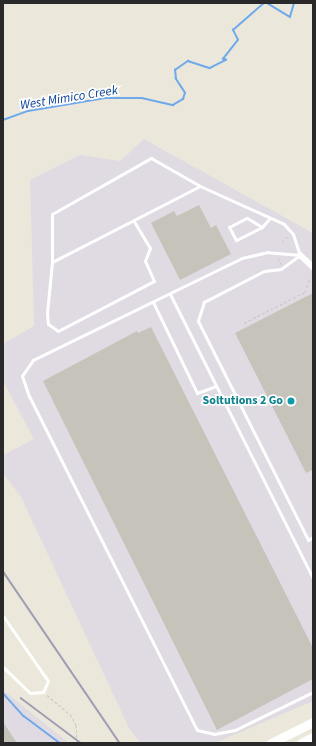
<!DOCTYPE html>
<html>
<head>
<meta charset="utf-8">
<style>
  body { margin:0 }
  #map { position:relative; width:316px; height:746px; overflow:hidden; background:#ebe8db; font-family:"Source Sans 3",sans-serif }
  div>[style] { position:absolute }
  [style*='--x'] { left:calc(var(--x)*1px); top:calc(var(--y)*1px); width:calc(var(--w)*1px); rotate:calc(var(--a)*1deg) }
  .industrial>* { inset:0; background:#e0dbe3 }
  .stream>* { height:1.5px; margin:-0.75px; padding:0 0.75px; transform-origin:0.75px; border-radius:0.75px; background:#6fa9eb }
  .building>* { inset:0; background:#c6c4ba }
  .path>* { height:1px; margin-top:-0.5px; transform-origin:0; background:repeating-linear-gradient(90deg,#c7c7c7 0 3px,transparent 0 5px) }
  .service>* { height:3px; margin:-1.5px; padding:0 1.5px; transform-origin:1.5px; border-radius:1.5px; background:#fff }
  .minor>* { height:6px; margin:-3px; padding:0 3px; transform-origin:3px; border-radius:3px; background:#fff }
  .secondary>* { height:9px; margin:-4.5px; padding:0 4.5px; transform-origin:4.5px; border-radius:4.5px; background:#fff }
  .rail>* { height:1.5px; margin:-0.75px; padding:0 0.75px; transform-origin:0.75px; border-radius:0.75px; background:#a09eb3 }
  .dots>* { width:11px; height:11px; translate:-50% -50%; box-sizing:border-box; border:2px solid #fff; border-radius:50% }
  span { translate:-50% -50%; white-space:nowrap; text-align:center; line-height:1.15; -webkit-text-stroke:3.5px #fff; paint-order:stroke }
  .culture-label { font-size:12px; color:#0d838f; font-weight:700 }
  .right { translate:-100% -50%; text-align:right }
  .water-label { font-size:13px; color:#104495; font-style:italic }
  .frame { position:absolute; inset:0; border:4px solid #292929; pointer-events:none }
</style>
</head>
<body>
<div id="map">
  <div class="industrial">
    <i style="clip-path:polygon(144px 139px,313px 233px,313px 701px,215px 743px,140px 743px,129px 728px,21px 497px,3px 473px,3px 455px,34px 439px,3px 381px,3px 344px,34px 326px,30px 180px,80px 155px,120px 161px)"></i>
    <i style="clip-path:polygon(3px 690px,69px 743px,3px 743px)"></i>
  </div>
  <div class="stream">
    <i style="--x:267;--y:3;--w:27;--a:31"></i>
    <i style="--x:290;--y:17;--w:15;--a:-74"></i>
    <i style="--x:3;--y:120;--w:27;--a:-20"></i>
    <i style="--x:28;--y:111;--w:78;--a:-9.6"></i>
    <i style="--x:105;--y:98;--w:37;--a:0"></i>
    <i style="--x:142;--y:98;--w:32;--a:13"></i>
    <i style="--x:173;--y:105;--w:12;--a:-31"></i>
    <i style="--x:183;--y:99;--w:6;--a:-72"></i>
    <i style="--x:185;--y:93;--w:17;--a:-123"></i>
    <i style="--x:176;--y:79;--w:9;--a:-96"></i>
    <i style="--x:175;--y:70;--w:16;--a:-35"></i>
    <i style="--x:188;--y:61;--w:23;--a:18"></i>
    <i style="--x:210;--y:68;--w:18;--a:-27"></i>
    <i style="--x:226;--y:60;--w:3;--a:-162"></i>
    <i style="--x:223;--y:59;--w:24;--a:-52"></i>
    <i style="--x:238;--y:40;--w:11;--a:-117"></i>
    <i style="--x:233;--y:30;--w:41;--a:-41.1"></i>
    <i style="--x:3;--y:693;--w:31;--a:48"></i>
    <i style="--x:24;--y:716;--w:45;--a:36.9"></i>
  </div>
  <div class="building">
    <i style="clip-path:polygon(199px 205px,211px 228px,216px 225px,231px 254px,180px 280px,151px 223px,174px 211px,177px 216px)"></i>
    <i style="clip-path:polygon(313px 293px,313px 470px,306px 473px,235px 333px)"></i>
    <i style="clip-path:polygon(151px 327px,313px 648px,313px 679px,217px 730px,43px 381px,137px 331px,138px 333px)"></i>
    <i style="clip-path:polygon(3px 722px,17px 743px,3px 743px)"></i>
  </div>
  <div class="path">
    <i style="--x:282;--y:242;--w:8;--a:-45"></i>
    <i style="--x:278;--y:258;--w:7;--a:63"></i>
    <i style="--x:244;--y:323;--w:68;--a:-26.9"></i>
    <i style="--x:305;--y:292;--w:16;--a:-72"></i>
    <i style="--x:47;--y:695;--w:30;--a:40"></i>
    <i style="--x:70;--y:714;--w:13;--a:61"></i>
    <i style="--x:76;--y:725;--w:18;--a:87"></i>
  </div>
  <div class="service">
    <i style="--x:200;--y:186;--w:166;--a:152.8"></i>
    <i style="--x:52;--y:262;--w:48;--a:-90"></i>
    <i style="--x:52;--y:214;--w:114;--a:-29.5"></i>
    <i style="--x:151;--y:158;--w:56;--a:29.7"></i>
    <i style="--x:200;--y:186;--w:92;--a:24.3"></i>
    <i style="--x:284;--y:224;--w:13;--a:48"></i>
    <i style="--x:293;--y:234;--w:22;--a:72"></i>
    <i style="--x:262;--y:227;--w:29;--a:153"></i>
    <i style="--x:236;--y:240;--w:15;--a:-118"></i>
    <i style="--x:229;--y:227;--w:20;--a:-27"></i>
    <i style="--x:247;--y:218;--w:17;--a:31"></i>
    <i style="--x:262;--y:227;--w:12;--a:-48"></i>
    <i style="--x:300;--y:255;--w:32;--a:-175"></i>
    <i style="--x:268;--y:252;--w:27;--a:167"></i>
    <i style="--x:242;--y:258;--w:233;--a:154"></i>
    <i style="--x:33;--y:360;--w:19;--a:125"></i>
    <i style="--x:22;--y:376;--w:21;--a:71"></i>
    <i style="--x:29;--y:396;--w:374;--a:63.3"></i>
    <i style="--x:197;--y:730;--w:17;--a:13"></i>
    <i style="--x:214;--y:734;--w:21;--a:-11"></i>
    <i style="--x:235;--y:730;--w:87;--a:-26"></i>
    <i style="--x:300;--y:255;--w:24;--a:144"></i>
    <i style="--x:281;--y:269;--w:17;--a:173"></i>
    <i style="--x:264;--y:271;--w:68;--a:152.7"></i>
    <i style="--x:204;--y:302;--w:20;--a:108"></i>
    <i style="--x:198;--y:321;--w:245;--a:63.3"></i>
    <i style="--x:308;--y:540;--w:6;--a:-31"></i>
    <i style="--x:52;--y:262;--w:51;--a:95.6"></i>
    <i style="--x:47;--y:313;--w:11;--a:85"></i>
    <i style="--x:48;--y:324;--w:12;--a:35"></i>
    <i style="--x:58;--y:331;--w:108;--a:-27.5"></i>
    <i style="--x:154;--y:281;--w:22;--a:-114"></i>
    <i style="--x:145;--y:261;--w:14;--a:-69"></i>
    <i style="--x:150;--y:248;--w:31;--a:-121"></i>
    <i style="--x:170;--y:294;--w:318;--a:63.3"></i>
    <i style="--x:153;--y:302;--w:101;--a:64.2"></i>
    <i style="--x:197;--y:393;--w:20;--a:-20"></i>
    <i style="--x:3;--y:616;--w:79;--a:55.3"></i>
    <i style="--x:48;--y:681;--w:12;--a:114"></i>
    <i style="--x:43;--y:692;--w:13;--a:176"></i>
    <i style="--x:30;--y:693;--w:37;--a:-136"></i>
  </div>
  <div class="minor">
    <i style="--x:300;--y:255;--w:18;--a:43"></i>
  </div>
  <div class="secondary">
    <i style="--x:271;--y:743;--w:47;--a:-26.6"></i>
    <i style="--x:301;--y:743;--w:13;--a:-27"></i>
  </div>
  <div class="rail">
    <i style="--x:3;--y:571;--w:208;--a:55.8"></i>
    <i style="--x:21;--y:698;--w:75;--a:36.9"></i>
  </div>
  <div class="dots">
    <i style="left:291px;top:401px;background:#0f9aa8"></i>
  </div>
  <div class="culture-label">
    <span class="right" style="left:283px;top:401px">Soltutions 2 Go</span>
  </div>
  <div class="water-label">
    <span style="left:69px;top:98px;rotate:-9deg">West Mimico Creek</span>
  </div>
  <div class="frame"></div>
</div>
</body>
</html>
